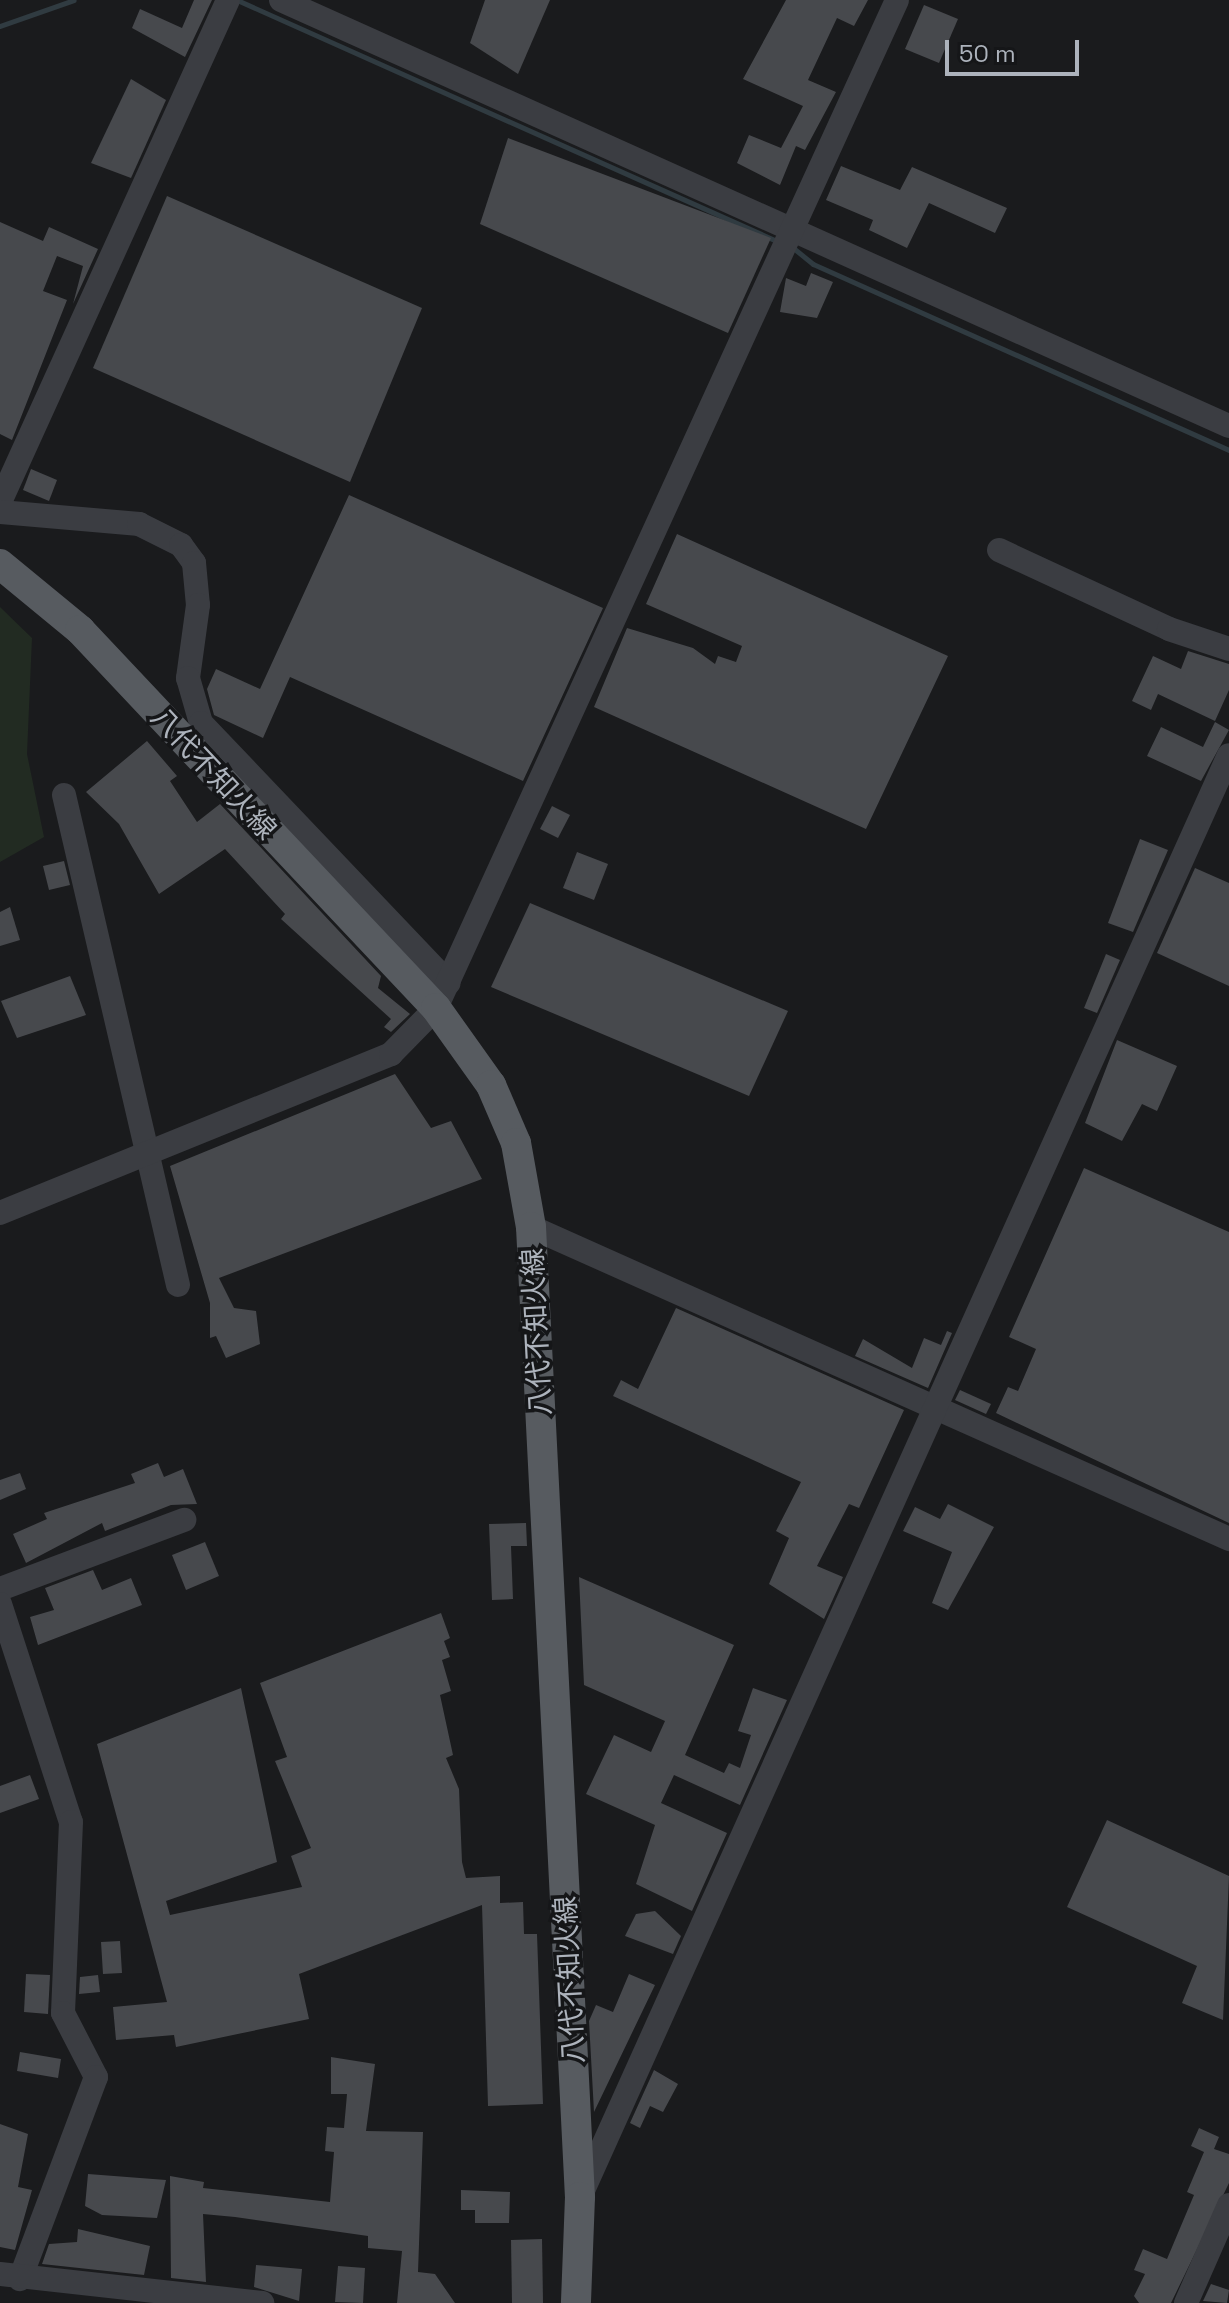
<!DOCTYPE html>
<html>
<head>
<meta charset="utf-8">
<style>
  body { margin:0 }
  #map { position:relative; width:1229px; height:2303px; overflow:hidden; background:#1a1b1d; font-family:"Space Grotesk","Noto Sans JP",sans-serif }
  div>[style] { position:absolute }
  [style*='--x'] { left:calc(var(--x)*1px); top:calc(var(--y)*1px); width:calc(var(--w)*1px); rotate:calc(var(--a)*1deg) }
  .green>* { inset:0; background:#222b22 }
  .stream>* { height:5px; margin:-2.5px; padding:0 2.5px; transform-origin:2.5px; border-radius:2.5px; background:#303b41 }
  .building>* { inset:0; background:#47494d }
  .minor>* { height:24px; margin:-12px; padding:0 12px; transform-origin:12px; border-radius:12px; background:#3b3d42 }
  .major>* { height:30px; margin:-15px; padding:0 15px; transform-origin:15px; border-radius:15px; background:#575b60 }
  span { translate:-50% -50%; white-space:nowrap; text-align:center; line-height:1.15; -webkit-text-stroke:7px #151618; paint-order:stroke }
  .street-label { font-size:28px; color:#adb3bc }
  .scale { position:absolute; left:945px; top:40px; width:134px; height:36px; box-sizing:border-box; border:4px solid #adb3bc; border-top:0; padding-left:10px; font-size:24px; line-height:28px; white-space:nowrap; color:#adb3bc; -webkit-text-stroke:6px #151618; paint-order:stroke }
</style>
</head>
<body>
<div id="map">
  <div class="green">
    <i style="clip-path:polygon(0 607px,32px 638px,27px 754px,44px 837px,0 862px)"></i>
  </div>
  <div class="stream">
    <i style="--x:237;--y:0;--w:594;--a:24.06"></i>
    <i style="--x:0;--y:26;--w:78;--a:-19.4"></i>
    <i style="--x:792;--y:247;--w:27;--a:39"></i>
    <i style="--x:813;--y:264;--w:456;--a:24.1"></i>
  </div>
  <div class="building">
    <i style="clip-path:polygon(194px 0,212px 0,185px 57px,132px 28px,140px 9px,182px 28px)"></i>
    <i style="clip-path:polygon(485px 0,550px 0,518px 74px,470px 43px)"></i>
    <i style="clip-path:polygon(786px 0,868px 0,854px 26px,837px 18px,808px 80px,836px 92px,805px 150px,796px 146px,780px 185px,737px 163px,749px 135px,781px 148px,803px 106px,743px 79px)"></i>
    <i style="clip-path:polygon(924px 5px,958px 19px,939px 63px,905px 49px)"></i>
    <i style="clip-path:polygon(131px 79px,166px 100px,131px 178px,91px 163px)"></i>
    <i style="clip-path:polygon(508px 138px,771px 238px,728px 333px,480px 224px)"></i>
    <i style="clip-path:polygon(841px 166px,900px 190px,912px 167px,1007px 208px,995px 233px,929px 203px,907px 248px,869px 230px,873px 220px,826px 200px)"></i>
    <i style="clip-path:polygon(167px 196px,422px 308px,350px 482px,93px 368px)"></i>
    <i style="clip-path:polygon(0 222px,43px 241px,49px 227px,98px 249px,73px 304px,83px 266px,57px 256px,43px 291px,67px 300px,12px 440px,0 434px)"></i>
    <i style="clip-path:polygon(811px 273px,833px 282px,817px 318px,780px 312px,786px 278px,806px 286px)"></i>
    <i style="clip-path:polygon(31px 469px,57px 480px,49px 501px,23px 490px)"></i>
    <i style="clip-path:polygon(349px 495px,603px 608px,523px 781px,290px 677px,263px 738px,214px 715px,207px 689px,216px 669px,260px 689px)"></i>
    <i style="clip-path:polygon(677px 534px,948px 656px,866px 829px,594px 707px,627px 628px,693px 648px,715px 664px,718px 656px,736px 662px,742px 646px,646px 604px)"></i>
    <i style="clip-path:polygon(1188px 651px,1229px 664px,1229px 690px,1215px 721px,1158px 694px,1151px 710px,1132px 701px,1153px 656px,1181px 669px)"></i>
    <i style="clip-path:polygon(1215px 722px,1229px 730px,1201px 781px,1147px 756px,1161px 727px,1203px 747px)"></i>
    <i style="clip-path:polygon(147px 741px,177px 776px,170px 781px,197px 822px,220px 804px,381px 976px,378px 988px,410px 1014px,391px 1032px,384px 1027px,391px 1019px,281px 919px,285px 914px,225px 849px,159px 894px,119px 824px,86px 792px)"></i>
    <i style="clip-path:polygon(552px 806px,570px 815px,558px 838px,540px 829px)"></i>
    <i style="clip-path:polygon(1140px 839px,1168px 850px,1133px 932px,1108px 923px)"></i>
    <i style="clip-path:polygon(577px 852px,608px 864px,594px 900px,563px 888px)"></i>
    <i style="clip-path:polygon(64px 861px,70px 885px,49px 890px,43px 866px)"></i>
    <i style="clip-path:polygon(1195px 868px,1229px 883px,1229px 986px,1157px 953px)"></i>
    <i style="clip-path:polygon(530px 903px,788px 1011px,749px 1096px,491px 987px)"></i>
    <i style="clip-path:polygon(10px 907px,20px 940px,0 946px,0 912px)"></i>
    <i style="clip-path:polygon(1106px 954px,1120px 960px,1097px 1013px,1084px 1008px)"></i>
    <i style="clip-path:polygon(70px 976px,86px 1015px,17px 1038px,1px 1001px)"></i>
    <i style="clip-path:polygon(1117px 1040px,1177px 1066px,1157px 1111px,1142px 1104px,1122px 1141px,1085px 1123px)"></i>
    <i style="clip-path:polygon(395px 1074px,431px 1128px,451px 1121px,482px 1179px,219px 1278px,234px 1308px,256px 1311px,259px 1336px,260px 1344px,226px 1358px,216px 1336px,210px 1338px,210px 1303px,170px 1166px)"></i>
    <i style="clip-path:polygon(1084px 1168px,1229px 1232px,1229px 1523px,996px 1413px,1008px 1387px,1018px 1391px,1036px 1349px,1009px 1337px)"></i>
    <i style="clip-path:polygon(676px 1308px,904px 1410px,859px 1508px,849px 1504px,817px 1566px,843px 1577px,824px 1619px,769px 1584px,789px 1538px,776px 1531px,801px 1482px,613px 1396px,621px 1380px,638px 1389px)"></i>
    <i style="clip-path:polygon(947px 1331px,952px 1333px,928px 1388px,855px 1356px,863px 1339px,912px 1368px,924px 1338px,941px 1345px)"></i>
    <i style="clip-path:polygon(960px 1390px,991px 1404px,986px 1414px,955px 1400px)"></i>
    <i style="clip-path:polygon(158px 1463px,164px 1477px,183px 1469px,197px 1504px,171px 1505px,105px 1531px,102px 1523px,26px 1563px,13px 1534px,47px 1519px,44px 1513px,135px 1483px,131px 1474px)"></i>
    <i style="clip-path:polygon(20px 1473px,26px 1489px,0 1500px,0 1480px)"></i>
    <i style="clip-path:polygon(948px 1504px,994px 1527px,948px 1610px,932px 1603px,952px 1552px,903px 1531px,915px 1507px,940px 1519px)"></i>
    <i style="clip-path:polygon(526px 1523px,527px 1546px,511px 1546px,513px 1599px,492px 1600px,489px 1524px)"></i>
    <i style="clip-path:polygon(205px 1542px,219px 1576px,186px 1590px,172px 1555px)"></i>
    <i style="clip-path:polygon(93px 1570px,102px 1590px,131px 1578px,142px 1605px,38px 1645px,30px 1617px,54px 1610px,45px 1588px)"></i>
    <i style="clip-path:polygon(579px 1577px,734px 1645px,685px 1755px,724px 1773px,729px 1763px,740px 1768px,751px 1735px,738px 1731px,753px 1688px,787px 1700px,740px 1805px,674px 1775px,661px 1803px,727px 1833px,692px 1911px,636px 1884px,655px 1825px,586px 1794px,614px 1735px,651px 1752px,665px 1721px,584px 1685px)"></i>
    <i style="clip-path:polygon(441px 1613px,450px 1638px,444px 1641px,450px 1657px,442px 1660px,451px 1691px,440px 1695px,453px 1755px,446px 1758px,459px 1789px,462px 1862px,466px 1878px,500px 1876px,500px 1903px,523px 1902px,524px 1934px,537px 1934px,543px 2104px,488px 2106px,482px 1905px,299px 1974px,309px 2019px,176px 2047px,174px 2035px,116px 2040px,113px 2007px,167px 2002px,97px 1744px,241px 1688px,277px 1862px,166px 1901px,170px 1915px,302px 1887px,291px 1856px,311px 1848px,275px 1761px,287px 1757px,260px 1683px)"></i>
    <i style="clip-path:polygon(30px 1775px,39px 1799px,0 1813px,0 1786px)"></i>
    <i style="clip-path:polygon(1107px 1820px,1229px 1876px,1223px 2020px,1182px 2003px,1197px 1966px,1067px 1907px)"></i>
    <i style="clip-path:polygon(655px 1911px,681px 1936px,673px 1954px,625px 1936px,636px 1914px)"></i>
    <i style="clip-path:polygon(120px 1941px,122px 1973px,103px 1974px,101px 1942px)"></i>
    <i style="clip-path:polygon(26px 1974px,50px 1975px,48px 2014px,24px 2012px)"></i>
    <i style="clip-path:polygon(629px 1974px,655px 1985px,594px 2112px,589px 2021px,596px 2005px,613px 2012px)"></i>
    <i style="clip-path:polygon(98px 1975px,100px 1992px,79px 1994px,80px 1977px)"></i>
    <i style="clip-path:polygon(20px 2052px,61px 2059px,58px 2078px,17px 2071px)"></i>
    <i style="clip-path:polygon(331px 2057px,375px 2064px,366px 2131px,423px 2132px,418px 2272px,435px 2274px,455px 2303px,397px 2303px,402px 2251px,368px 2248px,368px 2236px,235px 2217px,203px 2214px,206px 2282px,171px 2278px,170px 2176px,204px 2182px,203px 2188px,330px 2202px,334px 2152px,325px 2151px,327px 2127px,344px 2128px,347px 2094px,331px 2094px)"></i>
    <i style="clip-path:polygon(654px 2070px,678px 2084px,663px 2112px,650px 2106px,640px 2128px,630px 2123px)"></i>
    <i style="clip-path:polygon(0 2124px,28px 2134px,18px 2187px,32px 2190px,15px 2250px,0 2247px)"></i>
    <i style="clip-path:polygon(1199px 2128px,1219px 2137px,1214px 2149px,1229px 2154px,1229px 2183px,1171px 2303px,1139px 2303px,1134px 2296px,1145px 2274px,1134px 2270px,1143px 2249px,1167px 2259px,1194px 2195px,1187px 2192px,1204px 2152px,1191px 2146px)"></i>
    <i style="clip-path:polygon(88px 2174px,166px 2180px,157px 2218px,102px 2215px,85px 2206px)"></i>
    <i style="clip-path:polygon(461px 2190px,510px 2192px,509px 2223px,475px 2223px,475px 2210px,461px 2210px)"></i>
    <i style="clip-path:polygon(78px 2229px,150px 2246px,144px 2275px,42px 2264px,49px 2244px,77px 2242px)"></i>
    <i style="clip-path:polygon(542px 2239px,543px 2303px,512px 2303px,511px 2240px)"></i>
    <i style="clip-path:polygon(256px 2265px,302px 2269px,299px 2301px,254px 2287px)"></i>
    <i style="clip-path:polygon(338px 2266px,365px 2268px,363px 2303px,335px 2302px)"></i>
    <i style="clip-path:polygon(1211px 2284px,1229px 2290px,1227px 2303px,1203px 2301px)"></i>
  </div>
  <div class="minor">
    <i style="--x:281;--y:0;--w:1039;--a:24.2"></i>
    <i style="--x:0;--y:502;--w:551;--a:-65.57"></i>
    <i style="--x:0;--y:512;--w:140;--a:4.9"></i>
    <i style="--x:139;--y:524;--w:47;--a:26.6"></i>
    <i style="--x:181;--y:545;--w:22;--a:54"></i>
    <i style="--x:194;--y:563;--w:42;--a:84.6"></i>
    <i style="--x:198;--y:605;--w:74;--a:97.8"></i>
    <i style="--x:188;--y:678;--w:47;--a:73.9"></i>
    <i style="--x:201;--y:723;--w:359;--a:46.4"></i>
    <i style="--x:999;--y:550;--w:187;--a:24.9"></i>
    <i style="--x:1169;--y:629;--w:63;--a:18.4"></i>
    <i style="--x:64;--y:795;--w:503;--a:76.9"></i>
    <i style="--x:0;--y:1213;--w:422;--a:-22.1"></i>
    <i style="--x:391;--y:1054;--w:64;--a:-45.6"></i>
    <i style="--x:436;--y:1008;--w:1108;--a:-65.42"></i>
    <i style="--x:531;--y:1227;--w:765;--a:24.08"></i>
    <i style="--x:0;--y:1589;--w:197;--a:-20.6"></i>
    <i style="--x:0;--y:1604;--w:229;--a:72"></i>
    <i style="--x:71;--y:1822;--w:191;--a:92.4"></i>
    <i style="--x:63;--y:2013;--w:72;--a:62.7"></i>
    <i style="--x:96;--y:2077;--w:216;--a:110.6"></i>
    <i style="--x:580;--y:2197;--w:1581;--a:-65.77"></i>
    <i style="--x:0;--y:2274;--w:264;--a:6.3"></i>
    <i style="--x:1186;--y:2303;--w:107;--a:-66.3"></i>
  </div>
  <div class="major">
    <i style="--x:0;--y:564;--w:104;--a:39.5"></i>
    <i style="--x:80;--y:630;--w:519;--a:46.72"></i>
    <i style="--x:436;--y:1008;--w:95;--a:54.5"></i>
    <i style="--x:491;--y:1085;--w:63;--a:66.7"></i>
    <i style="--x:516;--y:1143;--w:85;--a:79.9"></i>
    <i style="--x:531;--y:1227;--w:971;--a:87.11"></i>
    <i style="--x:580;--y:2197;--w:106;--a:92.2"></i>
  </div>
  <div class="street-label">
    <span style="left:214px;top:773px;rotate:47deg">八代不知火線</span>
    <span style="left:536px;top:1332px;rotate:-93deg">八代不知火線</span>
    <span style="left:569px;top:1980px;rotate:-93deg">八代不知火線</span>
  </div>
  <div class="scale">50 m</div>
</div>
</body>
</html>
